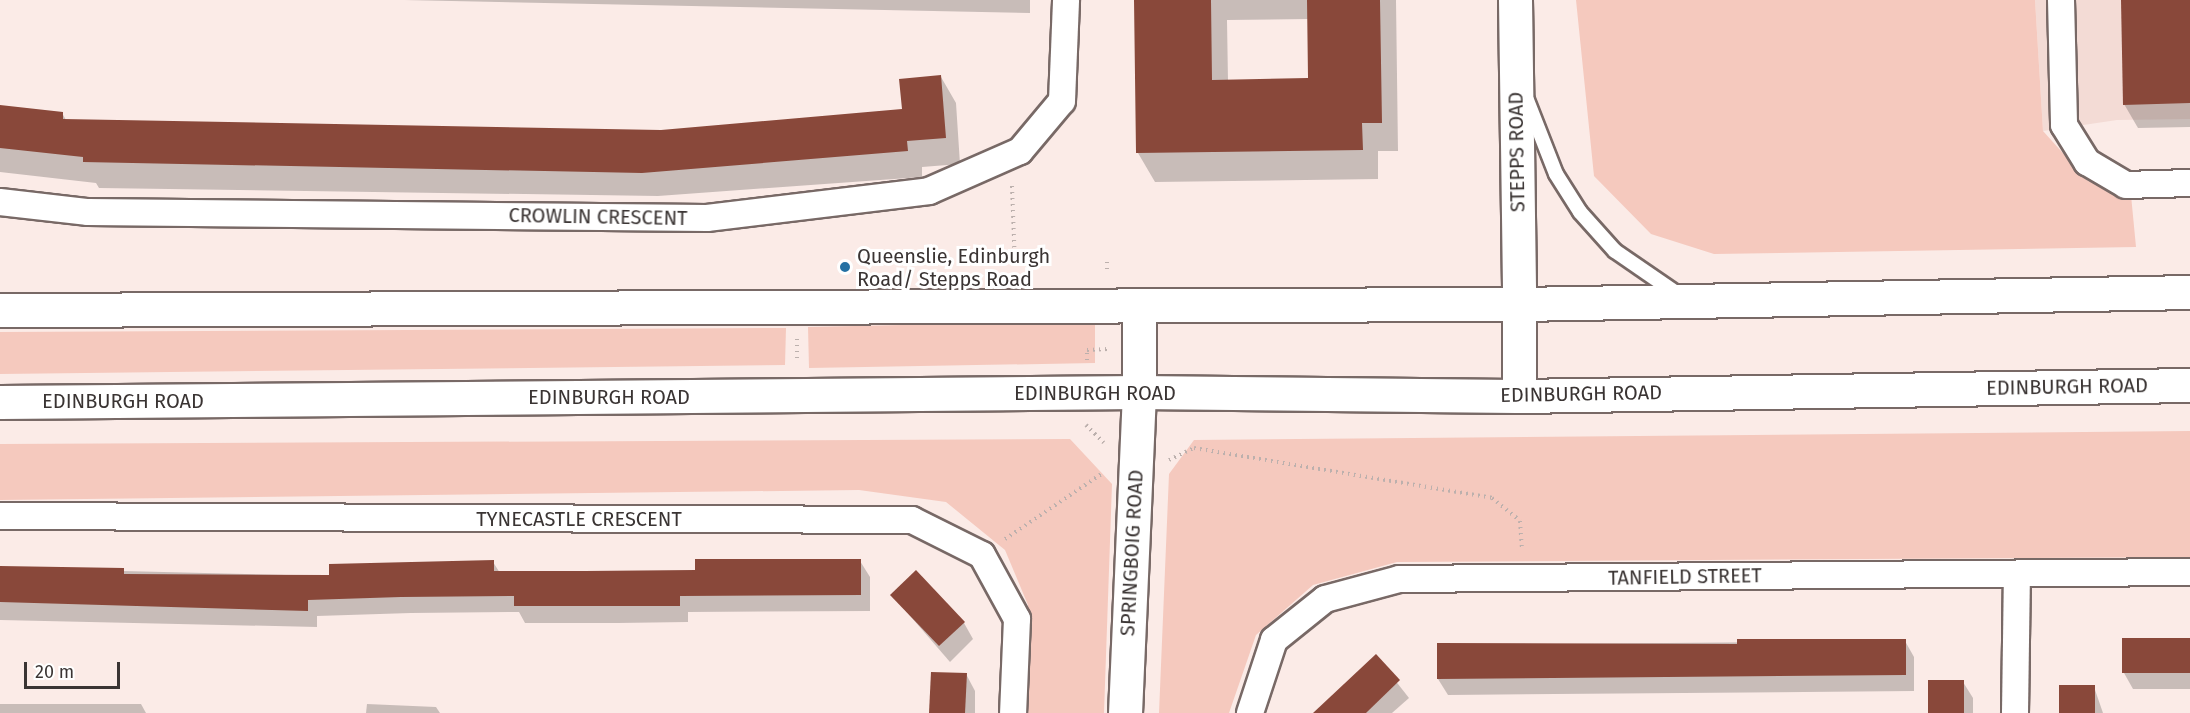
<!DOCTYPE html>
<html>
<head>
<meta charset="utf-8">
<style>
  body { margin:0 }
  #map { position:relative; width:2190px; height:713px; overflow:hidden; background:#fbebe7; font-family:"Fira Sans",sans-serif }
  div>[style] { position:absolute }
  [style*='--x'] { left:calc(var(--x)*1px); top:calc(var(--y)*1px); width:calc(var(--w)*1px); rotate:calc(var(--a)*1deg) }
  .built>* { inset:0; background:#f3dbd5 }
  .green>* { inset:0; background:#f5c9be }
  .shadow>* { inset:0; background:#0003 }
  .building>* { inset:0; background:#89483a }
  .path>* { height:4px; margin-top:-2px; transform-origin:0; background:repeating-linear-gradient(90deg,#bcb0ad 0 1.5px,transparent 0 6px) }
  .roads { filter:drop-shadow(2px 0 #786966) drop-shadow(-2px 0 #786966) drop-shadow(0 2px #786966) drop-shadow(0 -2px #786966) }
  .lane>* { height:14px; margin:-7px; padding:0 7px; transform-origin:7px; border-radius:7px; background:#fff }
  .street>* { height:26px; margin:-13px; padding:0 13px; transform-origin:13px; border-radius:13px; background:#fff }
  .secondary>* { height:33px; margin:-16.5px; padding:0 16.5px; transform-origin:16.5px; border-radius:16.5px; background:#fff }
  .primary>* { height:33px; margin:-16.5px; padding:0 16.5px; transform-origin:16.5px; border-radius:16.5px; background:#fff }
  .dots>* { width:16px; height:16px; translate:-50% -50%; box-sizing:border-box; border:3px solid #fff; border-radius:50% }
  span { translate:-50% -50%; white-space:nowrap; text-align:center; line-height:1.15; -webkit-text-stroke:6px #fff; paint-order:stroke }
  .street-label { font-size:20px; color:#3a3433 }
  .poi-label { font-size:20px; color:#3a3433 }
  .left { translate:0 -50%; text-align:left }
  .scale { position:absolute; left:24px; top:662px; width:96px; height:27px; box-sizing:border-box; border:3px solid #3a3433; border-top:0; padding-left:8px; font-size:18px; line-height:21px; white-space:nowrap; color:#3a3433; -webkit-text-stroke:4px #fff; paint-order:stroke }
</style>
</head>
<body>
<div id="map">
  <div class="built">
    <i style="clip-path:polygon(2035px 0,2190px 0,2190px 119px,2117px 120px,2043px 131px)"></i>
  </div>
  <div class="green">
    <i style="clip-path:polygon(1576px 0,2035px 0,2043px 131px,2088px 181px,2131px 195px,2136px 247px,1714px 254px,1651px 234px,1594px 176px)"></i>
    <i style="clip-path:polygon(1095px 321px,1095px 363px,809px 368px,808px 327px)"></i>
    <i style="clip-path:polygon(786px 328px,785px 365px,0 374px,0 332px)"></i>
    <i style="clip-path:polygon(2190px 431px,2190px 557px,1397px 562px,1313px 585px,1256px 635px,1229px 713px,1159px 713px,1169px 474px,1194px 440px)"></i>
    <i style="clip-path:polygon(1070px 439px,1112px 484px,1104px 713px,1024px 713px,1028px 605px,1005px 550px,946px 502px,859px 490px,0 500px,0 444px)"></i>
  </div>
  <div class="shadow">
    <i style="clip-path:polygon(404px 0,1030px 0,1030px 13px)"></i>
    <i style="clip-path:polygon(evenodd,1135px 0,1396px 0,1398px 151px,1378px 151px,1378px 179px,1155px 182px,1138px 153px,1135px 0,1309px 19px,1310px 80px,1228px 81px,1227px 20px,1309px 19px)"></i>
    <i style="clip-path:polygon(2122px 0,2190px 0,2190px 127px,2138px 128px,2124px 104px)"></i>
    <i style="clip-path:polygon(941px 77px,956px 103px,960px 164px,922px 167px,922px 177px,658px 196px,99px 188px,96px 183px,0 172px,0 107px,62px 113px,66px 120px,661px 132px,903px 111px)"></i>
    <i style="clip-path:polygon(860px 561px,870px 577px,870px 611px,688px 612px,688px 622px,618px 623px,525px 623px,519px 612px,411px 613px,317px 616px,317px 627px,0 620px,0 568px,330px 576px,493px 562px,500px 573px,697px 571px)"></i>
    <i style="clip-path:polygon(892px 595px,964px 623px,973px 639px,950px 662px)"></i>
    <i style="clip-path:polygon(2190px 638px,2190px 689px,2133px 689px,2124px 673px)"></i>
    <i style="clip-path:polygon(1905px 641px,1914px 657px,1914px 691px,1448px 695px,1438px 679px,1438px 645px)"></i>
    <i style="clip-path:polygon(1376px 656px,1409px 698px,1392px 713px,1331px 713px)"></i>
    <i style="clip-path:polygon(966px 674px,975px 691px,975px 713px,931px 713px)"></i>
    <i style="clip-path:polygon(1963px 682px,1973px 698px,1973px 713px,1930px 713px)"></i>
    <i style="clip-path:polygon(2094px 687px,2103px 713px,2061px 713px)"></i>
    <i style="clip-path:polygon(0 704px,141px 704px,146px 713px,0 713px)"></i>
    <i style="clip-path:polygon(367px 704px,436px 707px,440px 713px,366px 713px)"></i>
  </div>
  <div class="building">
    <i style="clip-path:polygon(1134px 0,1211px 0,1212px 80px,1308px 78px,1307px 0,1380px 0,1382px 123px,1362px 123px,1363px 150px,1136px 153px)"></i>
    <i style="clip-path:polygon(2121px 0,2190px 0,2190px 103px,2123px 105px)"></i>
    <i style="clip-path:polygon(941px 75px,946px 138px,907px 141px,908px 151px,642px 173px,83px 162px,83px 157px,0 148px,0 105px,63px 112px,63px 119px,661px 130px,902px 109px,899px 79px)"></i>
    <i style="clip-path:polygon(695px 559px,861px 559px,861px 595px,680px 596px,680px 606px,514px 606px,514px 596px,401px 597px,308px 600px,308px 611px,0 602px,0 566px,124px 568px,124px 574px,329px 575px,329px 564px,494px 560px,494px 571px,585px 571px,695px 570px)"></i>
    <i style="clip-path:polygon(916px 570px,965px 622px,939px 646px,890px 595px)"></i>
    <i style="clip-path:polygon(2122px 638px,2190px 638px,2190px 673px,2122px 673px)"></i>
    <i style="clip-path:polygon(1737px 639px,1906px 639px,1906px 675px,1437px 679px,1437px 643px,1737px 644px)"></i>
    <i style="clip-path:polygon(1376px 654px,1400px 680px,1366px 713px,1313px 713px)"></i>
    <i style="clip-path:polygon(931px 672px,967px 673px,965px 713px,929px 713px)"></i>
    <i style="clip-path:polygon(1928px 680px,1964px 680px,1964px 713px,1928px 713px)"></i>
    <i style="clip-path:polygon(2059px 685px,2095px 685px,2095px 713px,2059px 713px)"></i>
  </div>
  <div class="path">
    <i style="--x:1012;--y:186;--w:78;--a:87.8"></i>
    <i style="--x:1107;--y:262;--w:12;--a:90"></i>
    <i style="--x:797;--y:339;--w:23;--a:90"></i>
    <i style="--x:1087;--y:360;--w:10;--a:-90"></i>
    <i style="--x:1087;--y:350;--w:21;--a:-3"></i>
    <i style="--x:1086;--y:425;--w:25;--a:45"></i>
    <i style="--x:1169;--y:460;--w:28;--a:-26"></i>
    <i style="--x:1194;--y:448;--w:302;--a:9.5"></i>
    <i style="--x:1492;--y:498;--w:36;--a:39"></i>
    <i style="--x:1520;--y:521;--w:29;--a:86"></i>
    <i style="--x:1005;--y:539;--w:118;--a:-34"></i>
  </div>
  <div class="roads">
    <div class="lane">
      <i style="--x:1527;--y:100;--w:79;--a:68.6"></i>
      <i style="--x:1556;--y:174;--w:45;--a:57.7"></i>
      <i style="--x:1580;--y:212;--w:52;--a:48.1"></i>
      <i style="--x:1615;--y:251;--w:74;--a:34.5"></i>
    </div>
    <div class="street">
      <i style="--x:2061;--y:0;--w:125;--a:88.6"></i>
      <i style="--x:2064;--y:125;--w:44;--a:58.1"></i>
      <i style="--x:2087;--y:162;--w:45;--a:30.5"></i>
      <i style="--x:2126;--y:185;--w:64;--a:-1.8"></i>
      <i style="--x:0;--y:202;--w:89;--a:6.5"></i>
      <i style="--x:88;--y:212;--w:619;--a:0.56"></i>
      <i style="--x:707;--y:218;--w:224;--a:-6.9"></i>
      <i style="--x:929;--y:191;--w:99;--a:-23.7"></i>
      <i style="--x:1020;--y:151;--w:65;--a:-50"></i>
      <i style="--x:1062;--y:101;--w:101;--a:-87.7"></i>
      <i style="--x:0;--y:516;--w:912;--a:0.25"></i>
      <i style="--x:912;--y:520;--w:78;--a:26.6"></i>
      <i style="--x:982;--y:555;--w:73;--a:61.3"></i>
      <i style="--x:1017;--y:619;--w:94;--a:92.4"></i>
      <i style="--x:1250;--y:713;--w:77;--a:-71.8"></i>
      <i style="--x:1274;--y:640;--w:65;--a:-38.8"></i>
      <i style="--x:1325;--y:599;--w:77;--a:-15.1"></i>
      <i style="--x:1399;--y:579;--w:791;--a:-0.51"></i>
      <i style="--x:2015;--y:713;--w:139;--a:-89.2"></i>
    </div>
    <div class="secondary">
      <i style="--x:1515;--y:0;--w:304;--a:89.2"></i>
      <i style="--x:1125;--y:713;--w:321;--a:-87.5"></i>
    </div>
    <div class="primary">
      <i style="--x:1519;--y:304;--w:92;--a:90"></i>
      <i style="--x:1139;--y:306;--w:86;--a:90"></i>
      <i style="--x:0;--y:310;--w:1519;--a:-0.23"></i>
      <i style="--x:1519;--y:304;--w:671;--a:-1.02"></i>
      <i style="--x:0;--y:402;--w:1139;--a:-0.5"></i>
      <i style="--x:1139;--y:392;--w:380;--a:0.6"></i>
      <i style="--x:1519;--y:396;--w:671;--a:-0.94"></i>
    </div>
  </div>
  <div class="dots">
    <i style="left:845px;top:267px;background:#2470a3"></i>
  </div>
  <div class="street-label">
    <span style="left:1517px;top:152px;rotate:-91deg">STEPPS ROAD</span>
    <span style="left:598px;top:217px;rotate:1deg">CROWLIN CRESCENT</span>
    <span style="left:2067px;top:387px;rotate:-1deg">EDINBURGH ROAD</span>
    <span style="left:1095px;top:393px">EDINBURGH ROAD</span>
    <span style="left:1581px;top:394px;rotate:-1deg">EDINBURGH ROAD</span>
    <span style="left:609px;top:397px">EDINBURGH ROAD</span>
    <span style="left:123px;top:401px">EDINBURGH ROAD</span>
    <span style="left:579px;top:519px">TYNECASTLE CRESCENT</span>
    <span style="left:1132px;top:553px;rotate:-87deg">SPRINGBOIG ROAD</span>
    <span style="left:1685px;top:577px;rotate:-1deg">TANFIELD STREET</span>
  </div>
  <div class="poi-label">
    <span class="left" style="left:857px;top:268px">Queenslie, Edinburgh<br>Road/ Stepps Road</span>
  </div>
  <div class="scale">20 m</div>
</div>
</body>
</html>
